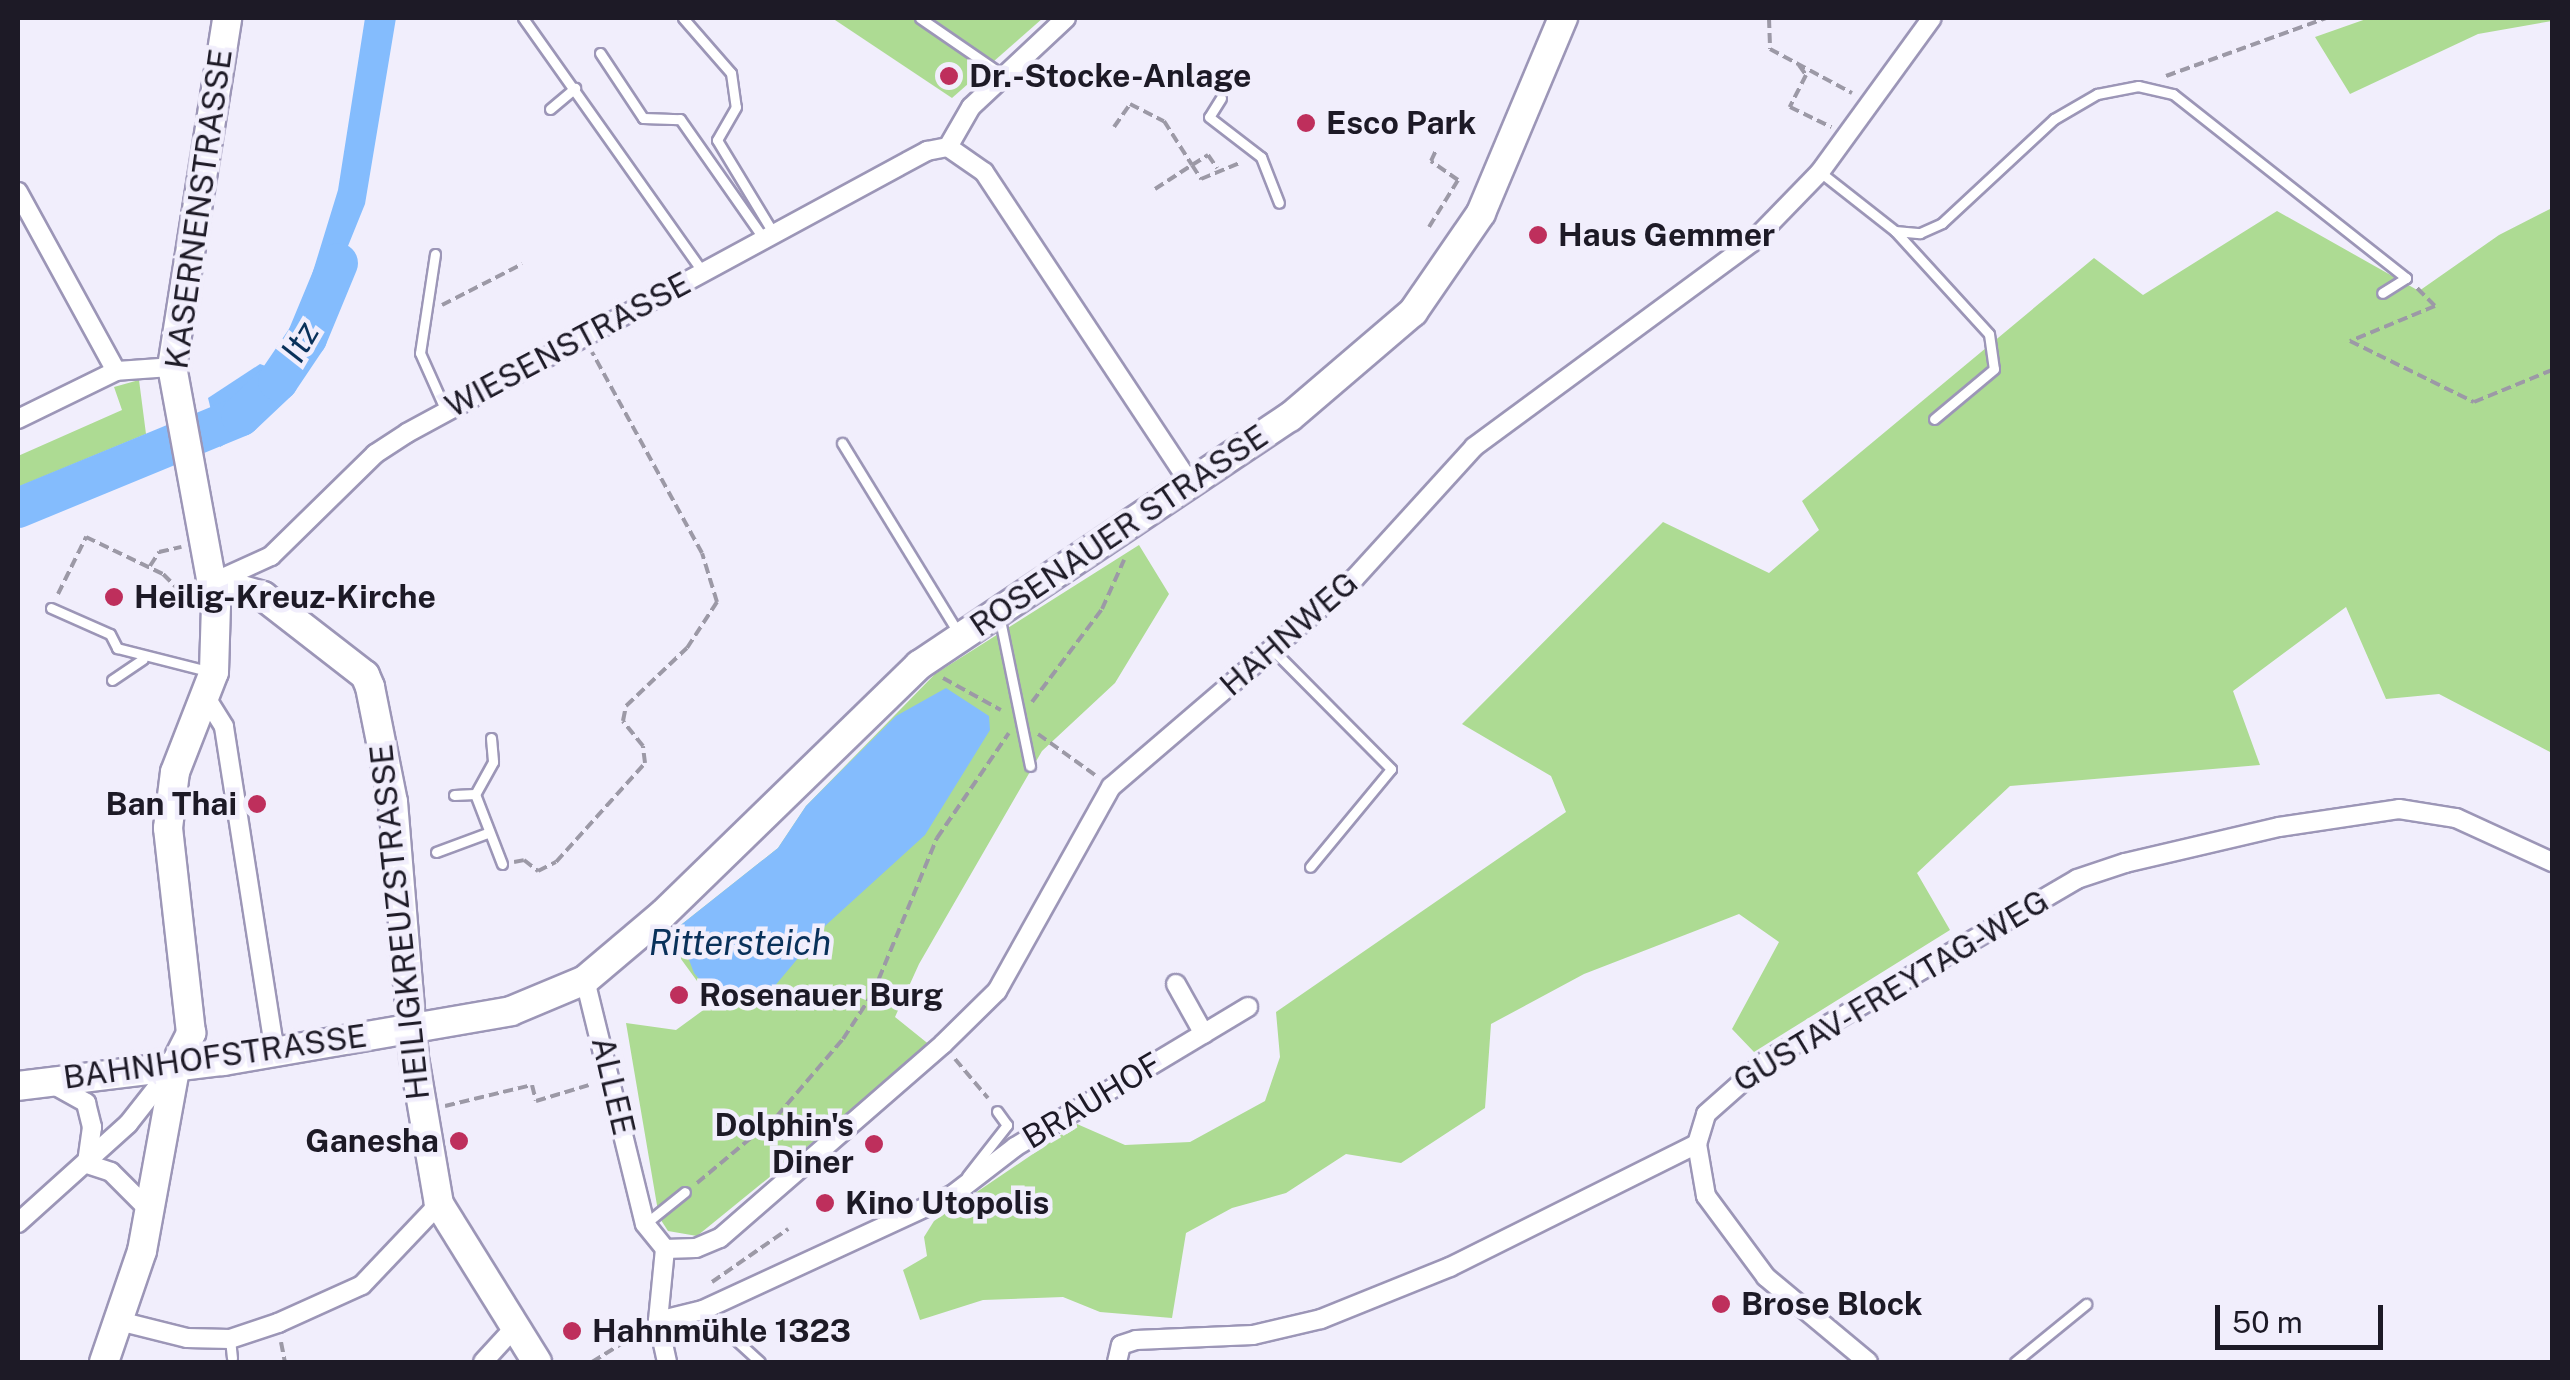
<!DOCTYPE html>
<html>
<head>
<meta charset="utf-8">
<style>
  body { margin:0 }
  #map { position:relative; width:2570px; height:1380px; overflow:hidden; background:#f1eefc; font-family:"Public Sans",sans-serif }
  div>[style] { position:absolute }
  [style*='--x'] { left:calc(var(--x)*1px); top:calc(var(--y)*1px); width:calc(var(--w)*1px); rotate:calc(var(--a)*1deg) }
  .green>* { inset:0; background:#addb93 }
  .water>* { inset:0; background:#84bcfd }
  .river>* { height:40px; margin:-20px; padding:0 20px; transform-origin:20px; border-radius:20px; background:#84bcfd }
  .path>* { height:4px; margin-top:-2px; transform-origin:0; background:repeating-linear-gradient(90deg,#9c99a6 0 10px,transparent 0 15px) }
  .roads { filter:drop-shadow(2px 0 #9c96b7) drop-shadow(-2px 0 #9c96b7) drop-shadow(0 2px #9c96b7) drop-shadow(0 -2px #9c96b7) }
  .lane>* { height:9px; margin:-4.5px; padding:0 4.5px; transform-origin:4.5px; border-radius:4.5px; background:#fff }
  .street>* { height:18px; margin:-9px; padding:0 9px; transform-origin:9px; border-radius:9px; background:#fff }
  .secondary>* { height:28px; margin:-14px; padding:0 14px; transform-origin:14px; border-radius:14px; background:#fff }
  .dots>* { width:28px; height:28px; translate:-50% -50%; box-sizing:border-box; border:5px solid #f1eefc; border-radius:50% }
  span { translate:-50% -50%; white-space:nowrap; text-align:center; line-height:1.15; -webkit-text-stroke:9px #f1eefc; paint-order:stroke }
  .poi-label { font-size:32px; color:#1d1a26; font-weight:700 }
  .left { translate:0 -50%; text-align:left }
  .right { translate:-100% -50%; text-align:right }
  .street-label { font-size:32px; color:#1d1a26 }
  .water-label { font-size:35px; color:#09315a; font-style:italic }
  .frame { position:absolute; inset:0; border:20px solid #1d1a26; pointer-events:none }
  .scale { position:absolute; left:2215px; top:1305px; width:168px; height:45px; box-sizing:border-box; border:5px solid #1d1a26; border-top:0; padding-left:12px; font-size:30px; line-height:35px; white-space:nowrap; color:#1d1a26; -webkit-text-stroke:8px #f1eefc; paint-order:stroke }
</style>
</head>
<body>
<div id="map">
  <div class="green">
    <i style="clip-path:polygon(832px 18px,1043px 18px,952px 98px)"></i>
    <i style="clip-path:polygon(2369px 18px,2552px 18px,2552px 21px,2478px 34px,2350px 94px,2315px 37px)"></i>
    <i style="clip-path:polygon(2552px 208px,2552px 753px,2439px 694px,2386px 699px,2346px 607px,2233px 691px,2260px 765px,2010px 786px,1917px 873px,1950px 930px,1754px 1052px,1732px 1029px,1779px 942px,1739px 914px,1584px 974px,1491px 1024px,1485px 1108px,1401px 1163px,1346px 1154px,1286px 1193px,1232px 1208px,1186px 1233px,1172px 1318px,1100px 1312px,1063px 1297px,983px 1300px,920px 1320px,903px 1270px,927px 1256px,924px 1237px,934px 1221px,1077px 1124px,1125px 1145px,1190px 1142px,1265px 1101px,1280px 1057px,1276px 1012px,1566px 812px,1551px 776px,1462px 724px,1663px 522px,1769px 573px,1819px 530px,1802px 501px,2094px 258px,2143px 295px,2277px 211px,2419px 291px,2499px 235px)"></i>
    <i style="clip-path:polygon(139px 380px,146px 434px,18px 487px,18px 456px,122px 410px,114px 387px)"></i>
    <i style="clip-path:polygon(1139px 545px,1169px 594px,1115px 683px,1042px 751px,919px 964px,895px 1017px,931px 1046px,697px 1236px,668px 1231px,659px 1217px,626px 1023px,676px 1030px,713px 1003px,681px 959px,677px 928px,778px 848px,806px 806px,935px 674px)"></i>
  </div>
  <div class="water">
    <i style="clip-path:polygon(365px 18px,396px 18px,365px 204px,348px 246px,346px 295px,328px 322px,303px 304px,338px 190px)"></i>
    <i style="clip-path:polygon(260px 364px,299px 378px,265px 420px,220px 447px,208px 398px)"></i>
    <i style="clip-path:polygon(946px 688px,989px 716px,990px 730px,925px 835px,825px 926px,768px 994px,723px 1007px,694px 973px,677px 928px,778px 848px,806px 806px,896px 716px)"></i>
  </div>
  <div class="river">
    <i style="--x:18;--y:508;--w:241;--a:-22.4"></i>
    <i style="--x:241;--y:416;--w:51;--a:-43.4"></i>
    <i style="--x:278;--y:381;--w:52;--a:-56"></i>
    <i style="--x:307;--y:338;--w:81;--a:-67.5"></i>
  </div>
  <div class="path">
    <i style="--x:1769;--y:18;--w:31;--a:88"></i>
    <i style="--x:1770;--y:49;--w:93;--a:28.2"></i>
    <i style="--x:1799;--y:65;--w:12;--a:55"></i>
    <i style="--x:1806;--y:75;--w:36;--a:117"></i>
    <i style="--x:1790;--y:107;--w:46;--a:26"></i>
    <i style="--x:2166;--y:76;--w:170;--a:-19.9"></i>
    <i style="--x:1114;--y:127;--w:28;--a:-55"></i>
    <i style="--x:1130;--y:104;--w:38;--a:27"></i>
    <i style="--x:1164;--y:121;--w:52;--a:57.5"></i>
    <i style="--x:1192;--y:165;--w:19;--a:-32"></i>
    <i style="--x:1208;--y:155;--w:16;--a:55"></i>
    <i style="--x:1155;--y:189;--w:44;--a:-33"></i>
    <i style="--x:1192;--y:165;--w:17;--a:57"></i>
    <i style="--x:1201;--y:179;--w:44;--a:-22.5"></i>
    <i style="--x:1429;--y:227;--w:55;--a:-58.3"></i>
    <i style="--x:1458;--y:180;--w:33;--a:-145"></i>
    <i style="--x:1431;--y:161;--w:14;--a:-65"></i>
    <i style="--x:2417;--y:288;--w:25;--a:45"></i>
    <i style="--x:2435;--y:306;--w:92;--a:157.6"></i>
    <i style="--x:2350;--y:341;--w:138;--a:26.2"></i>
    <i style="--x:2474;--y:402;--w:84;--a:-22.3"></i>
    <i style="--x:442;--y:305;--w:90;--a:-27.1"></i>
    <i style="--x:150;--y:566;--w:17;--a:-57"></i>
    <i style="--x:159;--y:552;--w:23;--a:-13"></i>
    <i style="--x:58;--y:594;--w:64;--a:-63.8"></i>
    <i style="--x:86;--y:537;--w:85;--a:25.7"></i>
    <i style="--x:163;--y:574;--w:35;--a:45"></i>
    <i style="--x:943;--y:678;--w:66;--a:28.9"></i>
    <i style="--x:1032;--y:702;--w:116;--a:-53"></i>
    <i style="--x:1102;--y:609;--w:54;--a:-65.8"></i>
    <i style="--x:1038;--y:734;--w:70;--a:35.7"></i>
    <i style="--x:514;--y:862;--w:10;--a:-11"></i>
    <i style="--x:524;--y:860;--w:18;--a:38"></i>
    <i style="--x:538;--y:871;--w:20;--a:-27"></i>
    <i style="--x:556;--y:862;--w:133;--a:-48"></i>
    <i style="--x:645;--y:763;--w:17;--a:-97"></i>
    <i style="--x:643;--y:746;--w:32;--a:-129"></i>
    <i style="--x:623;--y:721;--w:15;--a:-79"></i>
    <i style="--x:626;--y:706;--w:84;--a:-43.6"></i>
    <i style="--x:687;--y:648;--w:55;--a:-56.9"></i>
    <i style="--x:717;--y:602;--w:51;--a:-107"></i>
    <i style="--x:702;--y:553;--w:229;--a:-118.7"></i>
    <i style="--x:955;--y:1059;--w:51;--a:49.8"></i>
    <i style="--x:445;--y:1106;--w:89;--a:-13.6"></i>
    <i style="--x:532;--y:1085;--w:16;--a:76"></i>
    <i style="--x:536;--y:1101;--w:55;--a:-16.8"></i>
    <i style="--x:697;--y:1183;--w:104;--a:-39.9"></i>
    <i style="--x:777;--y:1116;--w:101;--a:-49.4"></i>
    <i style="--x:843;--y:1039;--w:55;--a:-56.9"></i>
    <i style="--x:873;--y:993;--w:168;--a:-67.6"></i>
    <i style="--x:937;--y:838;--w:127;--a:-55.6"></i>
    <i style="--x:712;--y:1282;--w:93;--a:-34.9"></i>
    <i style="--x:281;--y:1342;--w:20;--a:79"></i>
    <i style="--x:592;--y:1362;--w:55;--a:-31.7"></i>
  </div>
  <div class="roads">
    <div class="lane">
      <i style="--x:523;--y:18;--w:311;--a:54.7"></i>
      <i style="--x:683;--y:18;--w:73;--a:48.9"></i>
      <i style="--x:731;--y:73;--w:34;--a:82"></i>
      <i style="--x:736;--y:107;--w:38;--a:120"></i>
      <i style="--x:717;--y:140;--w:110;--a:58.8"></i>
      <i style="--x:920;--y:18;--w:101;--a:34.5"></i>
      <i style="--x:600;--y:53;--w:78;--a:56.5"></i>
      <i style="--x:643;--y:118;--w:37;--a:2"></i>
      <i style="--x:680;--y:119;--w:146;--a:55"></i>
      <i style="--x:1221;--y:98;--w:22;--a:122"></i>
      <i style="--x:1209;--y:117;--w:66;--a:37.6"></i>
      <i style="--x:1261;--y:157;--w:49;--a:68.6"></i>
      <i style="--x:550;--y:109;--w:33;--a:-40"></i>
      <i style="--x:1820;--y:172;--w:95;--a:38.2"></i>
      <i style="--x:1895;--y:231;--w:139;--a:47.6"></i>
      <i style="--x:1989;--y:334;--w:35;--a:82"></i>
      <i style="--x:1994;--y:369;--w:78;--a:140.2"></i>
      <i style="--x:1895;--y:231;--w:25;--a:5"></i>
      <i style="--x:1920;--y:233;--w:24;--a:-24"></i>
      <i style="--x:1942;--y:223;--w:153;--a:-42.9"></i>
      <i style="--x:2054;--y:119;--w:50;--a:-30.2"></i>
      <i style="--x:2097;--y:94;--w:42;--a:-11"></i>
      <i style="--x:2138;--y:86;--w:36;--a:13"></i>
      <i style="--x:2173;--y:94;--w:297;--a:38.3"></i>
      <i style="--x:2406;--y:278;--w:28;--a:148"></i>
      <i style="--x:435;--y:254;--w:100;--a:98.6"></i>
      <i style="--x:420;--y:353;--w:64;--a:65.9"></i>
      <i style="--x:842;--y:443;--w:224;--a:58.5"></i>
      <i style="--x:51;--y:608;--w:64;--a:23.8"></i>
      <i style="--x:110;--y:634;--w:16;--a:63"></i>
      <i style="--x:117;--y:648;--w:97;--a:14.3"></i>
      <i style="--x:999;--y:615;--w:154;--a:78.4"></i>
      <i style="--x:1272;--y:649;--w:169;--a:45.2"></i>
      <i style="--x:1391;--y:769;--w:127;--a:129.6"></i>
      <i style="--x:112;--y:680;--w:37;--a:-34"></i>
      <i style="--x:491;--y:738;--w:24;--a:85"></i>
      <i style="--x:493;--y:762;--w:37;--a:119"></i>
      <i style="--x:475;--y:794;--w:75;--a:68.9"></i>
      <i style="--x:454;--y:795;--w:21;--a:-3"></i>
      <i style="--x:436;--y:852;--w:54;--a:-20.4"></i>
      <i style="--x:967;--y:1176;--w:65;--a:-51.9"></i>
      <i style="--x:1007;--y:1125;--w:17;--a:-126"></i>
      <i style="--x:645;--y:1224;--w:51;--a:-38.7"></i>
      <i style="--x:703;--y:1310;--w:77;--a:42.4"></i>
      <i style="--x:230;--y:1339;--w:19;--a:84"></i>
      <i style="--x:2015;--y:1362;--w:92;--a:-39.2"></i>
    </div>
    <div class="street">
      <i style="--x:948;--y:147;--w:46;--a:-60.1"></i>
      <i style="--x:971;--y:107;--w:130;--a:-43.1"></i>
      <i style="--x:18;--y:192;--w:204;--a:61.3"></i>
      <i style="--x:18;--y:419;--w:109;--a:-26.1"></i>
      <i style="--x:116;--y:371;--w:56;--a:-4.1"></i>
      <i style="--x:214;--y:582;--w:63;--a:-24.5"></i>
      <i style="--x:271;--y:556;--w:146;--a:-44.4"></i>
      <i style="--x:375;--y:454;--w:38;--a:-33"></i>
      <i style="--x:407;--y:433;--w:592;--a:-28.47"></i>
      <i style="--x:927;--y:151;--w:21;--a:-11"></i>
      <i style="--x:948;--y:147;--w:44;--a:34.8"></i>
      <i style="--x:984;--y:172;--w:375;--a:56.5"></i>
      <i style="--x:205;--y:696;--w:36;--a:58"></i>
      <i style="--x:224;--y:727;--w:329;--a:81.1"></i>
      <i style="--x:585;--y:980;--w:251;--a:76.2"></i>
      <i style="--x:645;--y:1224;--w:32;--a:51"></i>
      <i style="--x:665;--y:1249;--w:72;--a:95.6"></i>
      <i style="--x:658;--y:1321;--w:42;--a:77.6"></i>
      <i style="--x:1176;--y:984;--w:57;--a:60.8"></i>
      <i style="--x:54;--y:1085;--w:37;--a:29"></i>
      <i style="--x:86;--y:1103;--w:25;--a:76"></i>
      <i style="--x:92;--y:1127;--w:37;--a:98"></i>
      <i style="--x:87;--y:1164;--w:25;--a:18"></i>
      <i style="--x:111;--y:1172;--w:55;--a:45"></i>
      <i style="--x:18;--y:1223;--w:148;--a:-42"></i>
      <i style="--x:128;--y:1124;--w:71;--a:-51.8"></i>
      <i style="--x:665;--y:1249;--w:31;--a:-2"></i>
      <i style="--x:696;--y:1248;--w:26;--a:-23"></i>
      <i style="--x:720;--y:1238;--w:296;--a:-41"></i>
      <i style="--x:943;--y:1044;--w:76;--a:-44.5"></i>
      <i style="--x:997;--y:991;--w:234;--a:-60.8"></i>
      <i style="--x:1111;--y:787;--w:320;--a:-40.6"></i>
      <i style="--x:1354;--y:579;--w:178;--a:-47.7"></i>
      <i style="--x:1474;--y:447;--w:345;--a:-36.4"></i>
      <i style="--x:1752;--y:242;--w:98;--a:-45.8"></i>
      <i style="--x:1820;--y:172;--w:190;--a:-54"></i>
      <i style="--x:658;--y:1321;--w:46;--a:-13.7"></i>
      <i style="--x:703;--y:1310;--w:277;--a:-24.8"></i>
      <i style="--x:954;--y:1194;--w:77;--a:-37.6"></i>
      <i style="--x:1015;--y:1147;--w:272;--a:-31"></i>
      <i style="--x:123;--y:1322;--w:66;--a:14"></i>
      <i style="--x:187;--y:1338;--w:43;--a:1.3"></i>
      <i style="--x:230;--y:1339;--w:51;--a:-18.4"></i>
      <i style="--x:278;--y:1323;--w:92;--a:-24.3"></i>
      <i style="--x:362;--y:1285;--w:112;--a:-46.5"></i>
      <i style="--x:483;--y:1362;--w:49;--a:-47.5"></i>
      <i style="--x:1117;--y:1362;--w:17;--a:-77"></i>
      <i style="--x:1121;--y:1345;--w:16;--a:-18"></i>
      <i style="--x:1136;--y:1340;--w:117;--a:-2.4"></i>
      <i style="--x:1253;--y:1335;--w:70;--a:-13.2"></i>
      <i style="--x:1321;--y:1319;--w:139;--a:-22"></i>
      <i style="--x:1450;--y:1267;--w:276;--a:-26.5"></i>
      <i style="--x:1868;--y:1362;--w:133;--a:-140.2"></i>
      <i style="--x:1766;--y:1277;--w:101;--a:-126.5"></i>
      <i style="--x:1706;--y:1196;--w:53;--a:-99.8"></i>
      <i style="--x:1697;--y:1144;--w:31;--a:-73"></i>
      <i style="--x:1706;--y:1114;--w:80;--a:-41.5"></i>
      <i style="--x:1766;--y:1061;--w:360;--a:-30.3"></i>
      <i style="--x:2077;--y:879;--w:51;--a:-18.4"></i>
      <i style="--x:2125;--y:863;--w:158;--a:-13.2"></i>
      <i style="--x:2279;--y:827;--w:121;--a:-8.5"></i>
      <i style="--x:2399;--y:809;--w:58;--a:9"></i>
      <i style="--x:2456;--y:818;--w:106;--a:24.6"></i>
    </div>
    <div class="secondary">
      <i style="--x:214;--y:582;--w:51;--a:15.9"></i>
      <i style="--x:263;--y:596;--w:129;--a:37.8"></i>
      <i style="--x:365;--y:675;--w:13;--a:67"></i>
      <i style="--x:370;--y:687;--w:117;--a:78.7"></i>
      <i style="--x:393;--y:802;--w:257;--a:85.3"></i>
      <i style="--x:414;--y:1058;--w:148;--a:80.3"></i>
      <i style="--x:439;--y:1204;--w:186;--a:58.2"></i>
      <i style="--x:176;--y:1063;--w:34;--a:-63"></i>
      <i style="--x:191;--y:1033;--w:206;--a:-96.4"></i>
      <i style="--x:168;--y:828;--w:56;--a:-82.9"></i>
      <i style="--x:175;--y:772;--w:107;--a:-68.7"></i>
      <i style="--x:214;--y:672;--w:66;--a:-88.3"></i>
      <i style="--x:216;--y:606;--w:243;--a:-100.4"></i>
      <i style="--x:172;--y:367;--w:353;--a:-81"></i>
      <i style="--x:18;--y:1086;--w:207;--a:-7"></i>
      <i style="--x:223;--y:1061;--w:292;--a:-9.8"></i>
      <i style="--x:511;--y:1011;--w:80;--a:-22.7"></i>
      <i style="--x:585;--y:980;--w:101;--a:-40.2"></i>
      <i style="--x:662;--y:915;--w:359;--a:-44.2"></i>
      <i style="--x:919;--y:665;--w:446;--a:-33.8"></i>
      <i style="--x:1290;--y:417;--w:162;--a:-40.5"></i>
      <i style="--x:1413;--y:312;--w:120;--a:-55.5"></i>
      <i style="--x:1481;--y:213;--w:212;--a:-67.2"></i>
      <i style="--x:104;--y:1362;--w:117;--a:-71.1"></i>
      <i style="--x:142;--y:1251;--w:191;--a:-79.7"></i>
    </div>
  </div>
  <div class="dots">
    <i style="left:949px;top:76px;background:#be2f5c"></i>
    <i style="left:1306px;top:123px;background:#be2f5c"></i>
    <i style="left:1538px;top:235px;background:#be2f5c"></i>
    <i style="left:114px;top:597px;background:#be2f5c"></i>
    <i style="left:257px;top:804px;background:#be2f5c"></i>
    <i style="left:679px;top:995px;background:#be2f5c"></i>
    <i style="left:459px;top:1141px;background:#be2f5c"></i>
    <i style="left:874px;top:1144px;background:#be2f5c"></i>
    <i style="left:825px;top:1203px;background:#be2f5c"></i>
    <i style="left:1721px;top:1304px;background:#be2f5c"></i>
    <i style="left:572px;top:1331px;background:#be2f5c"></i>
  </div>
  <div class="poi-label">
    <span class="left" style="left:969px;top:76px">Dr.-Stocke-Anlage</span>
    <span class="left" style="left:1326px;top:123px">Esco Park</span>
    <span class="left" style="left:1558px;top:235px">Haus Gemmer</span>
    <span class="left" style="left:134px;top:597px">Heilig-Kreuz-Kirche</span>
    <span class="right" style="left:237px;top:804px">Ban Thai</span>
    <span class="left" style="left:699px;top:995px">Rosenauer Burg</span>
    <span class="right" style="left:854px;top:1144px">Dolphin's<br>Diner</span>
    <span class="right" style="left:439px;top:1141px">Ganesha</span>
    <span class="left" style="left:845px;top:1203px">Kino Utopolis</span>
    <span class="left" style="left:1741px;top:1304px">Brose Block</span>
    <span class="left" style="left:592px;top:1331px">Hahnmühle 1323</span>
  </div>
  <div class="street-label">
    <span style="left:199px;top:209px;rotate:-82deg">KASERNENSTRASSE</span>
    <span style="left:568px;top:345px;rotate:-28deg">WIESENSTRASSE</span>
    <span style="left:1119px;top:531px;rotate:-34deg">ROSENAUER STRASSE</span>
    <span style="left:1289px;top:634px;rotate:-41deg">HAHNWEG</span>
    <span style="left:400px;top:922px;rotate:-96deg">HEILIGKREUZSTRASSE</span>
    <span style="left:1891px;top:991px;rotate:-31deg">GUSTAV-FREYTAG-WEG</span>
    <span style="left:215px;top:1057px;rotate:-8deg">BAHNHOFSTRASSE</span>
    <span style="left:613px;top:1086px;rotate:77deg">ALLEE</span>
    <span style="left:1092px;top:1101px;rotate:-31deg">BRAUHOF</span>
  </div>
  <div class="water-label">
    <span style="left:300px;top:342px;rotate:-60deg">Itz</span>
    <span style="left:740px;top:943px">Rittersteich</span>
  </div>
  <div class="frame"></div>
  <div class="scale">50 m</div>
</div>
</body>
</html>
